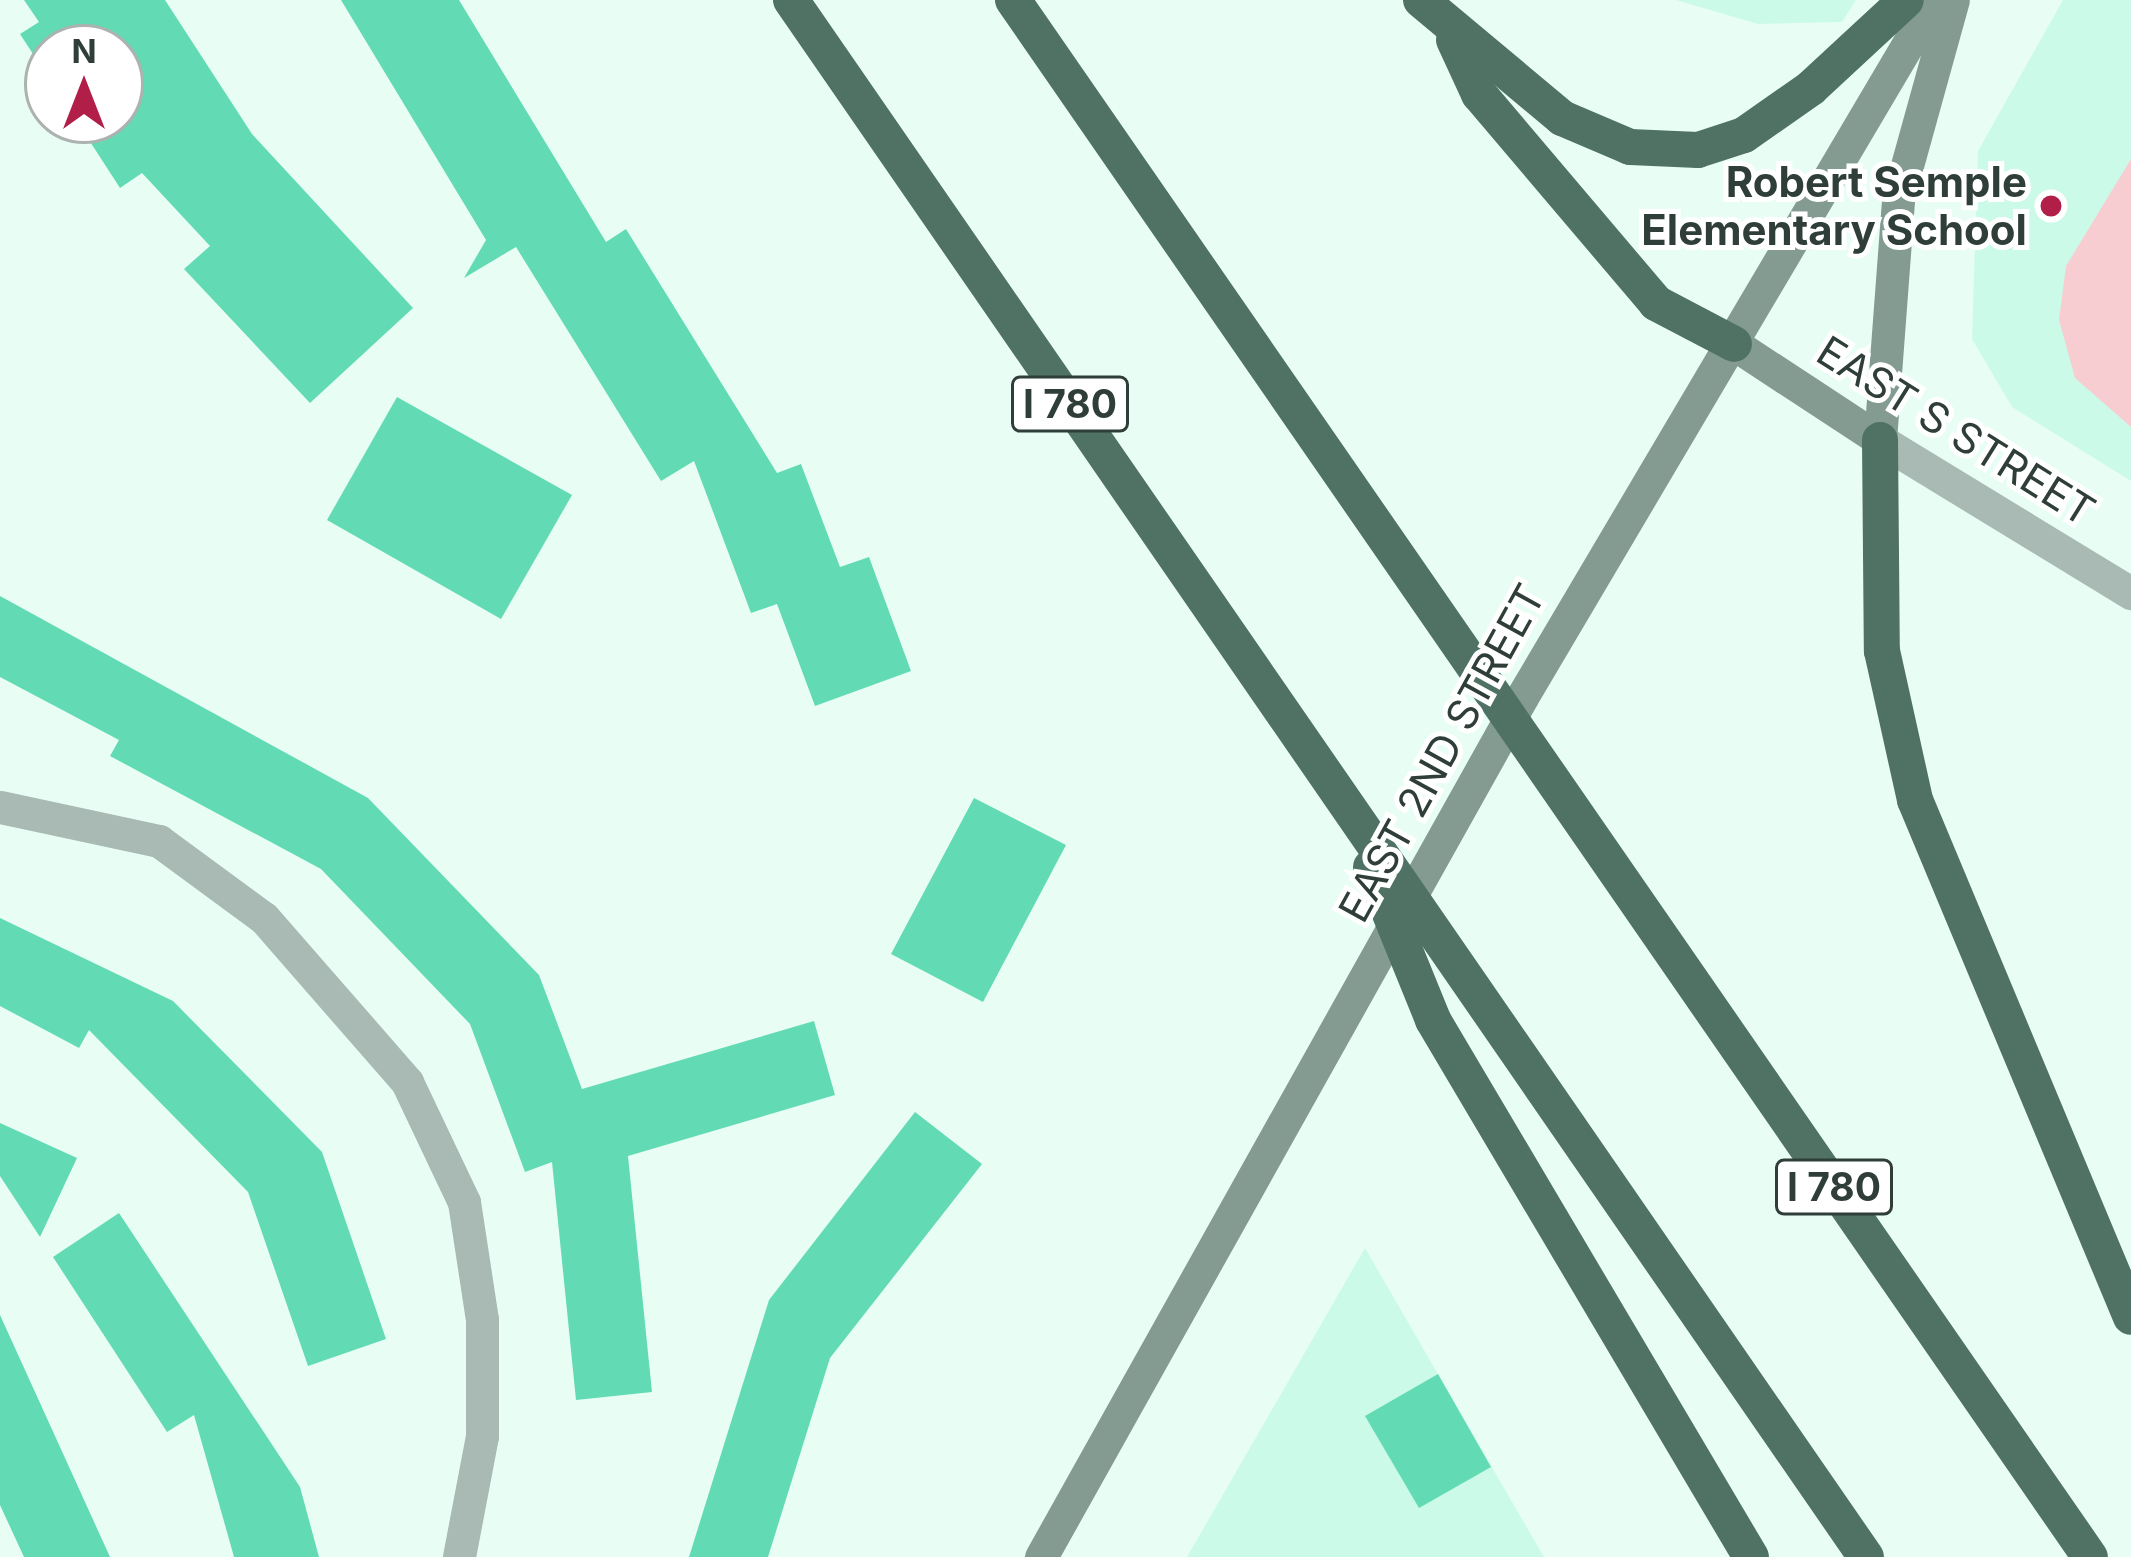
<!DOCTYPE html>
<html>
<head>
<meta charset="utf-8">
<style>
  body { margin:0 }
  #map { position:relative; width:2131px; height:1557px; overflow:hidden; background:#e8fef5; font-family:Inter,sans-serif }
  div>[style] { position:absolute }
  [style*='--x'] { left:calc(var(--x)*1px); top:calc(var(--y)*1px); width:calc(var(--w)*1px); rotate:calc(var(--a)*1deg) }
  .built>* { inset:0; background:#ccfae8 }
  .green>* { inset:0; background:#f8cdd1 }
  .building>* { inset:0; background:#62dbb4 }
  .minor>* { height:33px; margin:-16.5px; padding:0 16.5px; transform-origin:16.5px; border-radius:16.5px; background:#a9b9b3 }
  .secondary>* { height:33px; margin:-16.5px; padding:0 16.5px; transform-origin:16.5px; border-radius:16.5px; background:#839b91 }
  .motorway>* { height:36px; margin:-18px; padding:0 18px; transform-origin:18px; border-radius:18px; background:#507265 }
  .dots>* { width:33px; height:33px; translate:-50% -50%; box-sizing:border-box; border:6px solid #fff; border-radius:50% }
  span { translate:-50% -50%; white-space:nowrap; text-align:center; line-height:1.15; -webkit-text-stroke:10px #fff; paint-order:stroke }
  .shield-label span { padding:3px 9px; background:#fff; border:3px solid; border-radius:9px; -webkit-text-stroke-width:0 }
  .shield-label { font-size:39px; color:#2f3e38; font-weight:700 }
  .poi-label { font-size:42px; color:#2f3e38; font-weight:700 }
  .right { translate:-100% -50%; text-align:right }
  .street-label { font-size:42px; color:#2f3e38 }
  .north { position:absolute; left:24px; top:24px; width:120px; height:120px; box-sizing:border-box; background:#fff; border:3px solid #acb2af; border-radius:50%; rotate:0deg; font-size:33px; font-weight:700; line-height:48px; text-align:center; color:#2f3e38 }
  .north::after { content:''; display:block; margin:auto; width:42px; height:54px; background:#b11f49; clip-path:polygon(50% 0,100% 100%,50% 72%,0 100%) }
</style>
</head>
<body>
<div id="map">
  <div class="built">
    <i style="clip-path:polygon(1676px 0,1856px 0,1842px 22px,1758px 24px)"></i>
    <i style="clip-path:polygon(2063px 0,2131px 0,2131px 481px,2012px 407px,1972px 339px,1978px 151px)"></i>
    <i style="clip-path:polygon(1365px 1248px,1544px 1557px,1187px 1557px)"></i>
  </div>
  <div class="green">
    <i style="clip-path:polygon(2131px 159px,2131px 427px,2075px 378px,2059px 320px,2066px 266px)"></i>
  </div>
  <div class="building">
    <i style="clip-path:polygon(24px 0,165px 0,252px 134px,413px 308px,310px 403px,184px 269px,210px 246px,142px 173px,120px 188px,76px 120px,120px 120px,120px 48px,48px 48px,48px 77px,20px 34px,39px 22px)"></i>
    <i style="clip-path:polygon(341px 0,459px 0,606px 242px,626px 229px,777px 473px,801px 464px,840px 567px,869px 557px,911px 671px,815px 706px,777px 604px,751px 613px,694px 461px,661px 481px,516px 247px,464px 278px,486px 240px)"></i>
    <i style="clip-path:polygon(397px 397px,572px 495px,501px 619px,327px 520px)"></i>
    <i style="clip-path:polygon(0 596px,368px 798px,539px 975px,582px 1089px,814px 1021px,835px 1095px,628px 1156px,652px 1392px,576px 1400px,552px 1162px,525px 1172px,470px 1024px,321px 869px,110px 756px,119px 740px,0 677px)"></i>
    <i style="clip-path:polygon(974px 798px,1066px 845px,983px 1002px,891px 954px)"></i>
    <i style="clip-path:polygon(0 918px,173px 1001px,322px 1152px,386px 1339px,308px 1366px,248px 1192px,89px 1030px,79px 1048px,0 1006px)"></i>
    <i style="clip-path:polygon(915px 1112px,982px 1164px,830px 1358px,768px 1557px,689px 1557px,769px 1300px)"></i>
    <i style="clip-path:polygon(0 1123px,77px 1158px,40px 1237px,0 1176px)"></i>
    <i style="clip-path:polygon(119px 1213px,300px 1487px,319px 1557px,234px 1557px,194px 1415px,167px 1432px,53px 1257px)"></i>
    <i style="clip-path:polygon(0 1315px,110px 1557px,24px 1557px,0 1505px)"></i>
    <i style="clip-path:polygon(1438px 1374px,1491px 1467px,1419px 1508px,1365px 1416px)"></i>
  </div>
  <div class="minor">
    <i style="--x:1880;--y:440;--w:294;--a:31.4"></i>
    <i style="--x:0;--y:807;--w:163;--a:12.1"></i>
    <i style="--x:159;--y:841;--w:130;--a:36.3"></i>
    <i style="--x:264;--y:918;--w:218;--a:48.9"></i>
    <i style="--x:407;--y:1082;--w:133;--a:64.6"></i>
    <i style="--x:464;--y:1202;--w:118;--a:81.3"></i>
    <i style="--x:482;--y:1319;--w:117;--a:90"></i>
    <i style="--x:482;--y:1436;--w:123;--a:100.8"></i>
  </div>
  <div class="secondary">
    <i style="--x:1734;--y:344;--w:175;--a:33.3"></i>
    <i style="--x:1880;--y:440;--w:243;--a:-85.7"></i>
    <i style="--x:1898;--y:198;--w:205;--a:-74.5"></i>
    <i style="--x:1041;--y:1557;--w:985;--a:-60.78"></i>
    <i style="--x:1522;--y:697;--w:810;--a:-59.41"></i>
  </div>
  <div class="motorway">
    <i style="--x:791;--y:0;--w:1892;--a:55.38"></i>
    <i style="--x:1013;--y:0;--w:1893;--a:55.33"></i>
    <i style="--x:1421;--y:0;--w:184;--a:39.9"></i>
    <i style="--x:1562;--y:118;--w:74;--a:23.1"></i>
    <i style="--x:1630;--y:147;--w:68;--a:2.5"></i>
    <i style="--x:1698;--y:150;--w:48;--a:-18.1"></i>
    <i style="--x:1744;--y:135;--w:82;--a:-35"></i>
    <i style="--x:1811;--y:88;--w:129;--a:-42.8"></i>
    <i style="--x:1454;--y:40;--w:60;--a:65.2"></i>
    <i style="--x:1479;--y:94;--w:274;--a:49.7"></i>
    <i style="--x:1656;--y:303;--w:88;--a:27.7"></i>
    <i style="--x:1880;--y:440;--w:211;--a:89.5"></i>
    <i style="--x:1882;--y:651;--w:153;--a:77.5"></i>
    <i style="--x:1915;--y:800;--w:560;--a:67.33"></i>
    <i style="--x:1371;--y:867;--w:165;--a:67.9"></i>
    <i style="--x:1433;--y:1020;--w:624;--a:59.37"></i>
  </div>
  <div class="dots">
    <i style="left:2051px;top:206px;background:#b11f49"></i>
  </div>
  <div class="shield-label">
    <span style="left:1070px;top:404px">I 780</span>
    <span style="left:1834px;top:1187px">I 780</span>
  </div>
  <div class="poi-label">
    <span class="right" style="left:2027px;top:206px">Robert Semple<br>Elementary School</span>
  </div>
  <div class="street-label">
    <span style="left:1956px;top:431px;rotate:32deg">EAST S STREET</span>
    <span style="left:1442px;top:753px;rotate:-61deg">EAST 2ND STREET</span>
  </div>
  <div class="north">N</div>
</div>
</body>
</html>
